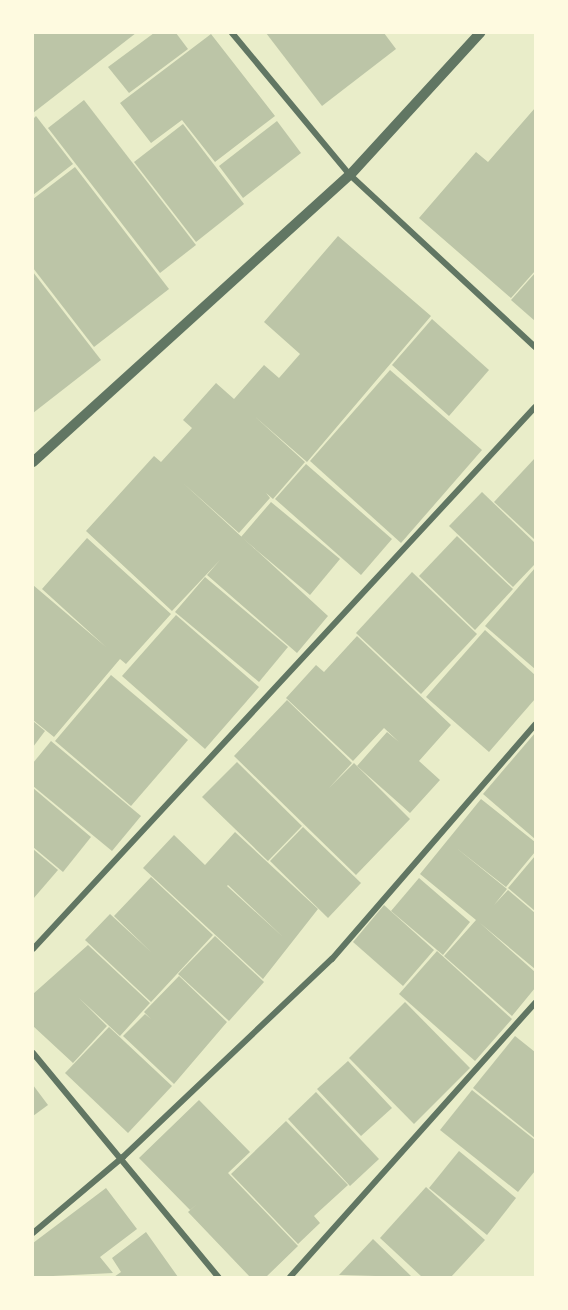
<!DOCTYPE html>
<html>
<head>
<meta charset="utf-8">
<style>
  body { margin:0 }
  #map { position:relative; width:568px; height:1310px; overflow:hidden; background:#e9edc9; font-family:Commissioner,sans-serif }
  div>[style] { position:absolute }
  [style*='--x'] { left:calc(var(--x)*1px); top:calc(var(--y)*1px); width:calc(var(--w)*1px); rotate:calc(var(--a)*1deg) }
  .building>* { inset:0; background:#bcc5a7 }
  .minor>* { height:6px; margin:-3px; padding:0 3px; transform-origin:3px; border-radius:3px; background:#617663 }
  .tertiary>* { height:10px; margin:-5px; padding:0 5px; transform-origin:5px; border-radius:5px; background:#617663 }
  span { translate:-50% -50%; white-space:nowrap; text-align:center; line-height:1.15; -webkit-text-stroke:5px #fefae0; paint-order:stroke }
  .frame { position:absolute; inset:0; border:34px solid #fefae0; pointer-events:none }
</style>
</head>
<body>
<div id="map">
  <div class="building">
    <i style="clip-path:polygon(33px 33px,136px 33px,33px 113px)"></i>
    <i style="clip-path:polygon(154px 33px,176px 33px,188px 49px,129px 93px,108px 67px)"></i>
    <i style="clip-path:polygon(266px 33px,384px 33px,396px 49px,322px 106px)"></i>
    <i style="clip-path:polygon(211px 34px,275px 116px,215px 162px,182px 120px,151px 143px,120px 103px)"></i>
    <i style="clip-path:polygon(84px 100px,196px 245px,160px 273px,48px 128px)"></i>
    <i style="clip-path:polygon(535px 108px,535px 271px,511px 298px,419px 218px,476px 152px,488px 162px)"></i>
    <i style="clip-path:polygon(36px 116px,73px 164px,33px 195px,33px 119px)"></i>
    <i style="clip-path:polygon(277px 121px,301px 153px,243px 198px,219px 166px)"></i>
    <i style="clip-path:polygon(183px 124px,244px 204px,196px 242px,134px 162px)"></i>
    <i style="clip-path:polygon(75px 167px,169px 289px,94px 347px,33px 268px,33px 199px)"></i>
    <i style="clip-path:polygon(338px 236px,431px 316px,307px 462px,252px 414px,305px 462px,273px 499px,266px 493px,270px 498px,239px 533px,183px 483px,328px 616px,297px 653px,207px 575px,220px 560px,172px 611px,86px 531px,154px 456px,161px 462px,192px 428px,183px 420px,216px 383px,234px 399px,264px 365px,279px 378px,300px 354px,264px 322px)"></i>
    <i style="clip-path:polygon(33px 272px,101px 360px,33px 413px)"></i>
    <i style="clip-path:polygon(535px 273px,535px 321px,511px 300px)"></i>
    <i style="clip-path:polygon(432px 319px,489px 370px,449px 416px,392px 365px)"></i>
    <i style="clip-path:polygon(390px 370px,482px 450px,401px 543px,310px 461px)"></i>
    <i style="clip-path:polygon(535px 458px,535px 540px,494px 502px)"></i>
    <i style="clip-path:polygon(306px 464px,392px 539px,361px 575px,275px 499px)"></i>
    <i style="clip-path:polygon(482px 492px,535px 543px,535px 564px,513px 587px,449px 526px)"></i>
    <i style="clip-path:polygon(271px 502px,340px 559px,310px 595px,241px 537px)"></i>
    <i style="clip-path:polygon(457px 536px,513px 589px,475px 630px,419px 576px)"></i>
    <i style="clip-path:polygon(87px 538px,171px 614px,126px 664px,120px 659px,54px 737px,33px 720px,33px 585px,106px 647px,42px 589px)"></i>
    <i style="clip-path:polygon(535px 568px,535px 669px,485px 626px)"></i>
    <i style="clip-path:polygon(412px 572px,477px 634px,421px 694px,356px 633px)"></i>
    <i style="clip-path:polygon(205px 577px,288px 647px,259px 682px,175px 612px)"></i>
    <i style="clip-path:polygon(176px 615px,259px 687px,205px 749px,122px 676px)"></i>
    <i style="clip-path:polygon(485px 630px,535px 675px,535px 699px,489px 752px,426px 697px)"></i>
    <i style="clip-path:polygon(357px 636px,451px 725px,419px 761px,440px 780px,410px 813px,357px 766px,387px 732px,399px 742px,384px 728px,353px 761px,286px 698px,316px 665px,324px 672px)"></i>
    <i style="clip-path:polygon(111px 675px,188px 740px,131px 806px,55px 741px)"></i>
    <i style="clip-path:polygon(287px 700px,352px 763px,329px 788px,354px 763px,410px 819px,356px 875px,234px 756px)"></i>
    <i style="clip-path:polygon(33px 721px,45px 731px,33px 747px)"></i>
    <i style="clip-path:polygon(535px 733px,535px 839px,483px 794px)"></i>
    <i style="clip-path:polygon(51px 741px,141px 816px,112px 851px,33px 786px,33px 763px)"></i>
    <i style="clip-path:polygon(237px 762px,302px 826px,268px 861px,202px 797px)"></i>
    <i style="clip-path:polygon(33px 788px,91px 837px,63px 872px,33px 847px)"></i>
    <i style="clip-path:polygon(481px 799px,535px 842px,535px 852px,506px 887px,455px 847px,507px 889px,494px 905px,508px 890px,535px 913px,535px 969px,480px 923px,535px 972px,535px 988px,512px 1016px,444px 956px,476px 920px,420px 874px)"></i>
    <i style="clip-path:polygon(303px 827px,361px 883px,328px 918px,270px 861px)"></i>
    <i style="clip-path:polygon(evenodd,235px 832px,318px 909px,263px 979px,143px 868px,174px 835px,205px 865px,235px 832px,228px 885px,283px 937px,227px 886px,228px 885px)"></i>
    <i style="clip-path:polygon(33px 849px,58px 870px,33px 899px)"></i>
    <i style="clip-path:polygon(535px 856px,535px 911px,508px 888px)"></i>
    <i style="clip-path:polygon(151px 877px,213px 935px,151px 1002px,85px 940px,110px 914px,151px 952px,114px 916px)"></i>
    <i style="clip-path:polygon(419px 878px,470px 922px,443px 955px,391px 911px)"></i>
    <i style="clip-path:polygon(384px 905px,434px 950px,403px 986px,353px 942px)"></i>
    <i style="clip-path:polygon(215px 936px,264px 982px,229px 1021px,178px 974px)"></i>
    <i style="clip-path:polygon(88px 945px,150px 1003px,120px 1036px,79px 998px,107px 1026px,73px 1063px,33px 1026px,33px 994px)"></i>
    <i style="clip-path:polygon(437px 951px,512px 1019px,475px 1061px,399px 994px)"></i>
    <i style="clip-path:polygon(179px 976px,227px 1022px,174px 1084px,123px 1036px,145px 1014px,151px 1019px,144px 1012px)"></i>
    <i style="clip-path:polygon(405px 1002px,470px 1068px,414px 1124px,349px 1058px)"></i>
    <i style="clip-path:polygon(109px 1027px,172px 1086px,128px 1133px,65px 1073px)"></i>
    <i style="clip-path:polygon(515px 1036px,535px 1052px,535px 1138px,473px 1088px)"></i>
    <i style="clip-path:polygon(348px 1061px,392px 1108px,361px 1136px,317px 1089px)"></i>
    <i style="clip-path:polygon(33px 1085px,48px 1105px,33px 1116px)"></i>
    <i style="clip-path:polygon(472px 1090px,535px 1140px,535px 1171px,518px 1192px,440px 1130px)"></i>
    <i style="clip-path:polygon(316px 1092px,379px 1159px,350px 1186px,288px 1119px)"></i>
    <i style="clip-path:polygon(199px 1100px,250px 1152px,228px 1173px,298px 1246px,266px 1277px,250px 1277px,188px 1212px,197px 1204px,190px 1210px,139px 1158px)"></i>
    <i style="clip-path:polygon(286px 1121px,348px 1185px,314px 1216px,320px 1223px,298px 1244px,231px 1174px)"></i>
    <i style="clip-path:polygon(459px 1151px,516px 1198px,487px 1235px,429px 1188px)"></i>
    <i style="clip-path:polygon(426px 1187px,485px 1240px,451px 1277px,422px 1277px,380px 1238px)"></i>
    <i style="clip-path:polygon(106px 1188px,137px 1229px,100px 1257px,113px 1273px,33px 1277px,33px 1243px)"></i>
    <i style="clip-path:polygon(146px 1232px,178px 1277px,114px 1277px,121px 1272px,112px 1258px)"></i>
    <i style="clip-path:polygon(373px 1239px,412px 1277px,339px 1275px)"></i>
  </div>
  <div class="minor">
    <i style="--x:232;--y:33;--w:185;--a:50.3"></i>
    <i style="--x:350;--y:175;--w:253;--a:42.9"></i>
    <i style="--x:33;--y:949;--w:739;--a:-47.19"></i>
    <i style="--x:33;--y:1053;--w:291;--a:50.4"></i>
    <i style="--x:33;--y:1233;--w:118;--a:-40.2"></i>
    <i style="--x:123;--y:1157;--w:288;--a:-43.5"></i>
    <i style="--x:332;--y:959;--w:310;--a:-49.1"></i>
    <i style="--x:290;--y:1277;--w:368;--a:-48.2"></i>
  </div>
  <div class="tertiary">
    <i style="--x:33;--y:462;--w:428;--a:-42.2"></i>
    <i style="--x:350;--y:175;--w:193;--a:-47.5"></i>
  </div>
  <div class="frame"></div>
</div>
</body>
</html>
